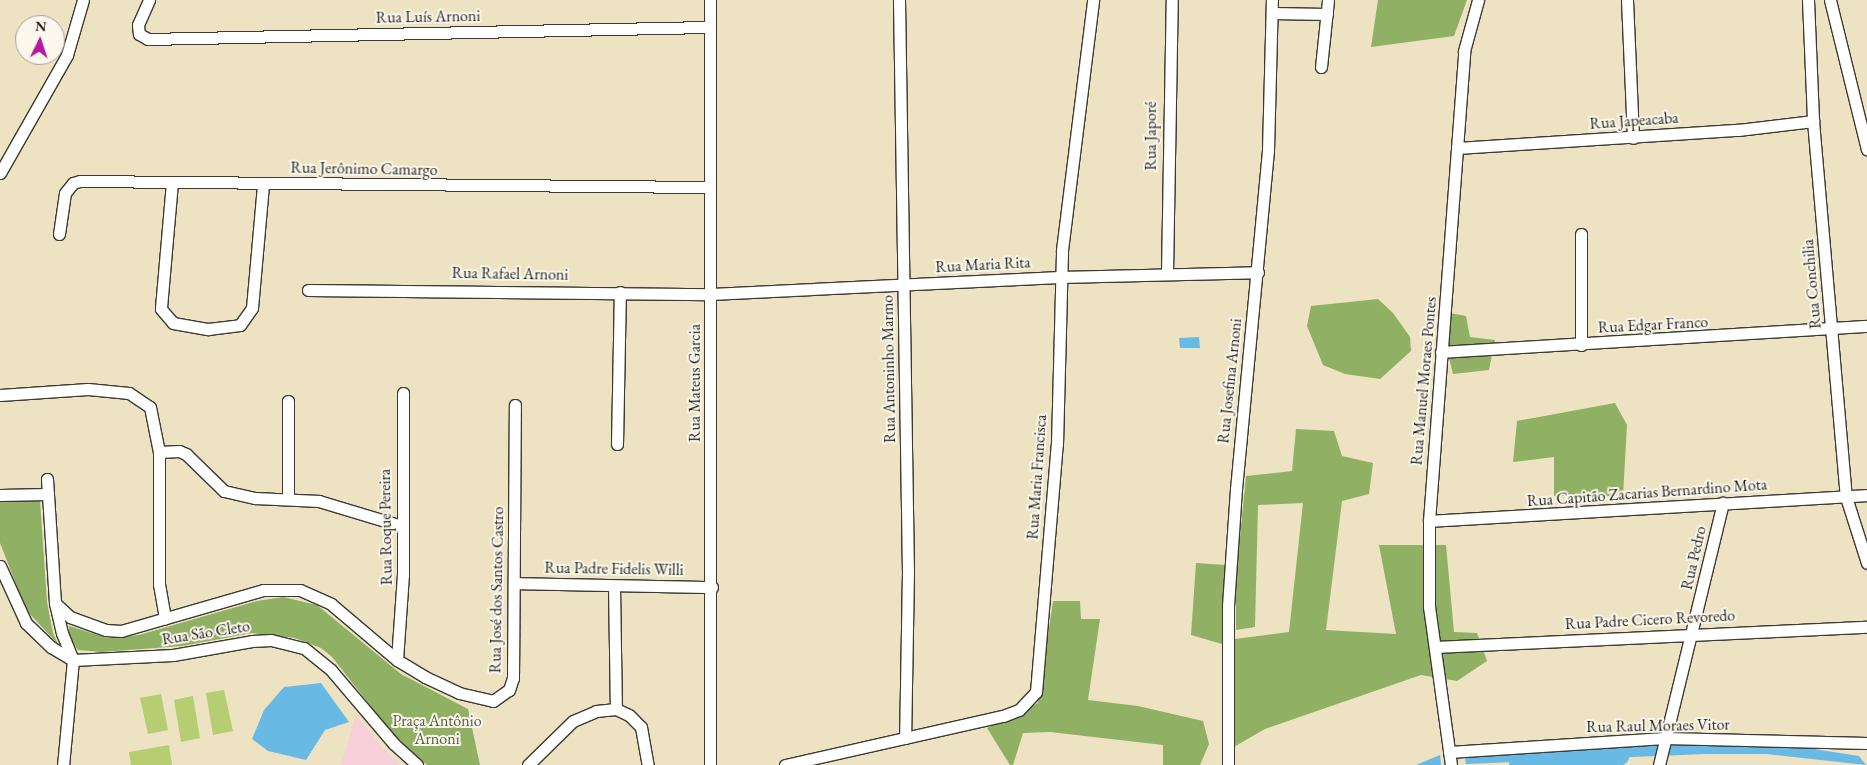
<!DOCTYPE html>
<html>
<head>
<meta charset="utf-8">
<style>
  body { margin:0 }
  #map { position:relative; width:1867px; height:765px; overflow:hidden; background:#ede3c3; font-family:"EB Garamond",serif }
  div>[style] { position:absolute }
  [style*='--x'] { left:calc(var(--x)*1px); top:calc(var(--y)*1px); width:calc(var(--w)*1px); rotate:calc(var(--a)*1deg) }
  .built>* { inset:0; background:#f6cfd8 }
  .green>* { inset:0; background:#b6cd71 }
  .forest>* { inset:0; background:#90b063 }
  .water>* { inset:0; background:#68b9e3 }
  .river>* { height:21px; margin:-10.5px; padding:0 10.5px; transform-origin:10.5px; border-radius:10.5px; background:#68b9e3 }
  .roads { filter:drop-shadow(1px 0 #3b3a35) drop-shadow(-1px 0 #3b3a35) drop-shadow(0 1px #3b3a35) drop-shadow(0 -1px #3b3a35) }
  .minor>* { height:11px; margin:-5.5px; padding:0 5.5px; transform-origin:5.5px; border-radius:5.5px; background:#fff }
  span { translate:-50% -50%; white-space:nowrap; text-align:center; line-height:1.15; -webkit-text-stroke:4px #fbf7ec; paint-order:stroke }
  .street-label { font-size:16px; color:#1c1c1c }
  .park-label { font-size:16px; color:#525a3a }
  .north { position:absolute; left:15px; top:15px; width:50px; height:50px; box-sizing:border-box; background:#fbf7ec; border:1px solid #a29f99; border-radius:50%; rotate:4deg; font-size:14px; font-weight:700; line-height:20px; text-align:center; color:#1c1c1c }
  .north::after { content:''; display:block; margin:auto; width:18px; height:22px; background:#b5179e; clip-path:polygon(50% 0,100% 100%,50% 72%,0 100%) }
</style>
</head>
<body>
<div id="map">
  <div class="built">
    <i style="clip-path:polygon(356px 715px,384px 750px,400px 765px,341px 765px)"></i>
  </div>
  <div class="green">
    <i style="clip-path:polygon(224px 690px,233px 731px,213px 735px,206px 693px)"></i>
    <i style="clip-path:polygon(161px 694px,168px 730px,148px 734px,140px 698px)"></i>
    <i style="clip-path:polygon(193px 696px,200px 738px,181px 742px,174px 700px)"></i>
    <i style="clip-path:polygon(169px 745px,172px 765px,131px 765px,129px 752px)"></i>
  </div>
  <div class="forest">
    <i style="clip-path:polygon(1378px 0,1467px 0,1454px 36px,1371px 47px)"></i>
    <i style="clip-path:polygon(1378px 299px,1393px 313px,1410px 337px,1411px 351px,1380px 379px,1345px 374px,1323px 365px,1307px 326px,1311px 306px)"></i>
    <i style="clip-path:polygon(1450px 313px,1466px 316px,1470px 337px,1495px 340px,1489px 370px,1453px 374px,1446px 346px)"></i>
    <i style="clip-path:polygon(1615px 403px,1627px 425px,1623px 496px,1554px 496px,1554px 457px,1513px 462px,1517px 421px)"></i>
    <i style="clip-path:polygon(1296px 429px,1334px 431px,1342px 456px,1373px 463px,1369px 494px,1342px 501px,1326px 630px,1396px 634px,1379px 545px,1446px 545px,1454px 632px,1477px 633px,1487px 661px,1457px 681px,1421px 675px,1265px 729px,1232px 748px,1235px 639px,1289px 632px,1303px 503px,1258px 505px,1255px 627px,1236px 630px,1236px 579px,1246px 476px,1292px 471px)"></i>
    <i style="clip-path:polygon(40px 500px,47px 602px,53px 633px,58px 644px,26px 610px,0 543px,0 502px)"></i>
    <i style="clip-path:polygon(1196px 563px,1225px 565px,1222px 644px,1191px 635px)"></i>
    <i style="clip-path:polygon(283px 597px,317px 605px,401px 674px,468px 709px,480px 765px,427px 765px,399px 742px,332px 657px,321px 648px,295px 638px,252px 633px,182px 646px,102px 652px,78px 650px,68px 636px,69px 626px,108px 638px,139px 635px,257px 601px)"></i>
    <i style="clip-path:polygon(1053px 601px,1080px 601px,1081px 619px,1100px 619px,1088px 700px,1138px 706px,1203px 721px,1209px 744px,1200px 765px,1163px 765px,1163px 745px,1050px 732px,1023px 733px,1013px 765px,1010px 765px,987px 728px,1038px 703px)"></i>
  </div>
  <div class="water">
    <i style="clip-path:polygon(1199px 337px,1200px 348px,1180px 348px,1179px 338px)"></i>
    <i style="clip-path:polygon(321px 683px,349px 722px,325px 730px,306px 760px,268px 751px,252px 739px,264px 710px,284px 687px)"></i>
    <i style="clip-path:polygon(1643px 745px,1789px 745px,1859px 756px,1866px 765px,1766px 754px,1705px 754px,1466px 764px,1464px 754px)"></i>
    <i style="clip-path:polygon(1440px 755px,1441px 765px,1416px 765px)"></i>
  </div>
  <div class="river">
    <i style="--x:1519;--y:765;--w:100;--a:-5.8"></i>
  </div>
  <div class="roads">
    <div class="minor">
      <i style="--x:149;--y:0;--w:27;--a:114"></i>
      <i style="--x:138;--y:25;--w:9;--a:84"></i>
      <i style="--x:139;--y:34;--w:10;--a:29"></i>
      <i style="--x:148;--y:39;--w:561;--a:-1.23"></i>
      <i style="--x:899;--y:0;--w:572;--a:89.1"></i>
      <i style="--x:908;--y:572;--w:166;--a:91"></i>
      <i style="--x:1627;--y:0;--w:138;--a:87.5"></i>
      <i style="--x:1808;--y:0;--w:121;--a:87.6"></i>
      <i style="--x:1813;--y:121;--w:377;--a:85"></i>
      <i style="--x:1846;--y:497;--w:69;--a:72.3"></i>
      <i style="--x:1830;--y:0;--w:154;--a:76.1"></i>
      <i style="--x:1272;--y:13;--w:55;--a:1"></i>
      <i style="--x:1321;--y:67;--w:67;--a:-84"></i>
      <i style="--x:1457;--y:148;--w:282;--a:-3.7"></i>
      <i style="--x:1738;--y:130;--w:76;--a:-6.8"></i>
      <i style="--x:0;--y:173;--w:136;--a:-60.4"></i>
      <i style="--x:67;--y:55;--w:57;--a:-73.8"></i>
      <i style="--x:172;--y:182;--w:127;--a:95"></i>
      <i style="--x:161;--y:309;--w:18;--a:49"></i>
      <i style="--x:173;--y:323;--w:36;--a:10"></i>
      <i style="--x:208;--y:329;--w:32;--a:-7"></i>
      <i style="--x:240;--y:325;--w:21;--a:-55"></i>
      <i style="--x:252;--y:308;--w:124;--a:-84.9"></i>
      <i style="--x:59;--y:234;--w:41;--a:-81.7"></i>
      <i style="--x:65;--y:193;--w:13;--a:-51"></i>
      <i style="--x:73;--y:183;--w:7;--a:-16"></i>
      <i style="--x:80;--y:181;--w:629;--a:0.55"></i>
      <i style="--x:1167;--y:273;--w:273;--a:-89"></i>
      <i style="--x:308;--y:290;--w:403;--a:0.6"></i>
      <i style="--x:711;--y:294;--w:349;--a:-2.8"></i>
      <i style="--x:1060;--y:277;--w:198;--a:-1.4"></i>
      <i style="--x:1581;--y:345;--w:111;--a:-90"></i>
      <i style="--x:1441;--y:352;--w:427;--a:-3.5"></i>
      <i style="--x:0;--y:395;--w:88;--a:-3.9"></i>
      <i style="--x:88;--y:389;--w:41;--a:5.6"></i>
      <i style="--x:129;--y:393;--w:25;--a:34"></i>
      <i style="--x:150;--y:407;--w:46;--a:78.7"></i>
      <i style="--x:159;--y:452;--w:20;--a:-3"></i>
      <i style="--x:179;--y:451;--w:8;--a:23"></i>
      <i style="--x:186;--y:454;--w:53;--a:44.2"></i>
      <i style="--x:224;--y:491;--w:32;--a:13"></i>
      <i style="--x:255;--y:498;--w:64;--a:2.7"></i>
      <i style="--x:319;--y:501;--w:87;--a:16.8"></i>
      <i style="--x:288;--y:401;--w:98;--a:90"></i>
      <i style="--x:617;--y:444;--w:152;--a:-88.9"></i>
      <i style="--x:159;--y:452;--w:132;--a:90"></i>
      <i style="--x:159;--y:584;--w:35;--a:80"></i>
      <i style="--x:47;--y:479;--w:124;--a:86.3"></i>
      <i style="--x:55;--y:603;--w:21;--a:43"></i>
      <i style="--x:70;--y:617;--w:38;--a:20"></i>
      <i style="--x:106;--y:630;--w:15;--a:4"></i>
      <i style="--x:121;--y:631;--w:148;--a:-16.1"></i>
      <i style="--x:263;--y:590;--w:37;--a:0"></i>
      <i style="--x:300;--y:590;--w:34;--a:24"></i>
      <i style="--x:331;--y:604;--w:87;--a:40.3"></i>
      <i style="--x:397;--y:660;--w:33;--a:31"></i>
      <i style="--x:425;--y:677;--w:38;--a:25"></i>
      <i style="--x:459;--y:693;--w:35;--a:13"></i>
      <i style="--x:493;--y:701;--w:19;--a:-35"></i>
      <i style="--x:509;--y:690;--w:13;--a:-72"></i>
      <i style="--x:513;--y:678;--w:273;--a:-89.6"></i>
      <i style="--x:0;--y:495;--w:48;--a:-1.2"></i>
      <i style="--x:1429;--y:521;--w:439;--a:-3.4"></i>
      <i style="--x:0;--y:566;--w:63;--a:65.5"></i>
      <i style="--x:26;--y:623;--w:35;--a:44"></i>
      <i style="--x:51;--y:647;--w:26;--a:31"></i>
      <i style="--x:73;--y:660;--w:100;--a:-2.9"></i>
      <i style="--x:173;--y:655;--w:80;--a:-10"></i>
      <i style="--x:252;--y:641;--w:19;--a:-3"></i>
      <i style="--x:271;--y:640;--w:34;--a:14"></i>
      <i style="--x:304;--y:648;--w:35;--a:39"></i>
      <i style="--x:331;--y:670;--w:97;--a:49.6"></i>
      <i style="--x:394;--y:744;--w:31;--a:42"></i>
      <i style="--x:515;--y:583;--w:197;--a:1.2"></i>
      <i style="--x:614;--y:586;--w:123;--a:89.1"></i>
      <i style="--x:55;--y:603;--w:31;--a:77"></i>
      <i style="--x:62;--y:633;--w:29;--a:68"></i>
      <i style="--x:73;--y:660;--w:105;--a:95.4"></i>
      <i style="--x:1435;--y:647;--w:432;--a:-2.7"></i>
      <i style="--x:397;--y:660;--w:85;--a:-86"></i>
      <i style="--x:403;--y:575;--w:182;--a:-90"></i>
      <i style="--x:1449;--y:752;--w:216;--a:-3.7"></i>
      <i style="--x:1665;--y:738;--w:202;--a:1.4"></i>
      <i style="--x:528;--y:765;--w:63;--a:-44.4"></i>
      <i style="--x:573;--y:721;--w:25;--a:-23"></i>
      <i style="--x:596;--y:711;--w:20;--a:-6"></i>
      <i style="--x:616;--y:709;--w:14;--a:25"></i>
      <i style="--x:629;--y:715;--w:17;--a:45"></i>
      <i style="--x:641;--y:727;--w:39;--a:80"></i>
      <i style="--x:710;--y:765;--w:765;--a:-90"></i>
      <i style="--x:785;--y:765;--w:223;--a:-12.7"></i>
      <i style="--x:1003;--y:716;--w:17;--a:-21"></i>
      <i style="--x:1019;--y:710;--w:25;--a:-47"></i>
      <i style="--x:1036;--y:692;--w:249;--a:-85.2"></i>
      <i style="--x:1057;--y:444;--w:194;--a:-88.5"></i>
      <i style="--x:1062;--y:250;--w:252;--a:-82.9"></i>
      <i style="--x:1228;--y:765;--w:159;--a:-90"></i>
      <i style="--x:1228;--y:606;--w:117;--a:-86.1"></i>
      <i style="--x:1236;--y:489;--w:341;--a:-84.6"></i>
      <i style="--x:1268;--y:150;--w:150;--a:-88.5"></i>
      <i style="--x:1451;--y:765;--w:160;--a:-97.9"></i>
      <i style="--x:1429;--y:607;--w:86;--a:-90"></i>
      <i style="--x:1429;--y:521;--w:471;--a:-85.7"></i>
      <i style="--x:1464;--y:51;--w:53;--a:-74.6"></i>
      <i style="--x:1659;--y:765;--w:270;--a:-76.3"></i>
    </div>
  </div>
  <div class="street-label">
    <span style="left:428px;top:17px;rotate:-1deg">Rua Luís Arnoni</span>
    <span style="left:1634px;top:121px;rotate:-4deg">Rua Japeacaba</span>
    <span style="left:1151px;top:136px;rotate:-90deg">Rua Japoré</span>
    <span style="left:364px;top:169px;rotate:1deg">Rua Jerônimo Camargo</span>
    <span style="left:983px;top:265px;rotate:-3deg">Rua Maria Rita</span>
    <span style="left:510px;top:274px;rotate:1deg">Rua Rafael Arnoni</span>
    <span style="left:1812px;top:284px;rotate:-95deg">Rua Conchilia</span>
    <span style="left:1653px;top:325px;rotate:-3deg">Rua Edgar Franco</span>
    <span style="left:889px;top:369px;rotate:-91deg">Rua Antoninho Marmo</span>
    <span style="left:1230px;top:381px;rotate:-84deg">Rua Josefina Arnoni</span>
    <span style="left:1424px;top:381px;rotate:-85deg">Rua Manuel Moraes Pontes</span>
    <span style="left:695px;top:383px;rotate:-90deg">Rua Mateus Garcia</span>
    <span style="left:1037px;top:477px;rotate:-86deg">Rua Maria Francisca</span>
    <span style="left:1647px;top:493px;rotate:-4deg">Rua Capitão Zacarias Bernardino Mota</span>
    <span style="left:386px;top:527px;rotate:-91deg">Rua Roque Pereira</span>
    <span style="left:1694px;top:558px;rotate:-77deg">Rua Pedro</span>
    <span style="left:614px;top:569px;rotate:1deg">Rua Padre Fidelis Willi</span>
    <span style="left:497px;top:590px;rotate:-89deg">Rua José dos Santos Castro</span>
    <span style="left:1650px;top:620px;rotate:-3deg">Rua Padre Cicero Revoredo</span>
    <span style="left:206px;top:633px;rotate:-9deg">Rua São Cleto</span>
    <span style="left:1658px;top:726px;rotate:-1deg">Rua Raul Moraes Vitor</span>
  </div>
  <div class="park-label">
    <span style="left:437px;top:730px">Praça Antônio<br>Arnoni</span>
  </div>
  <div class="north">N</div>
</div>
</body>
</html>
